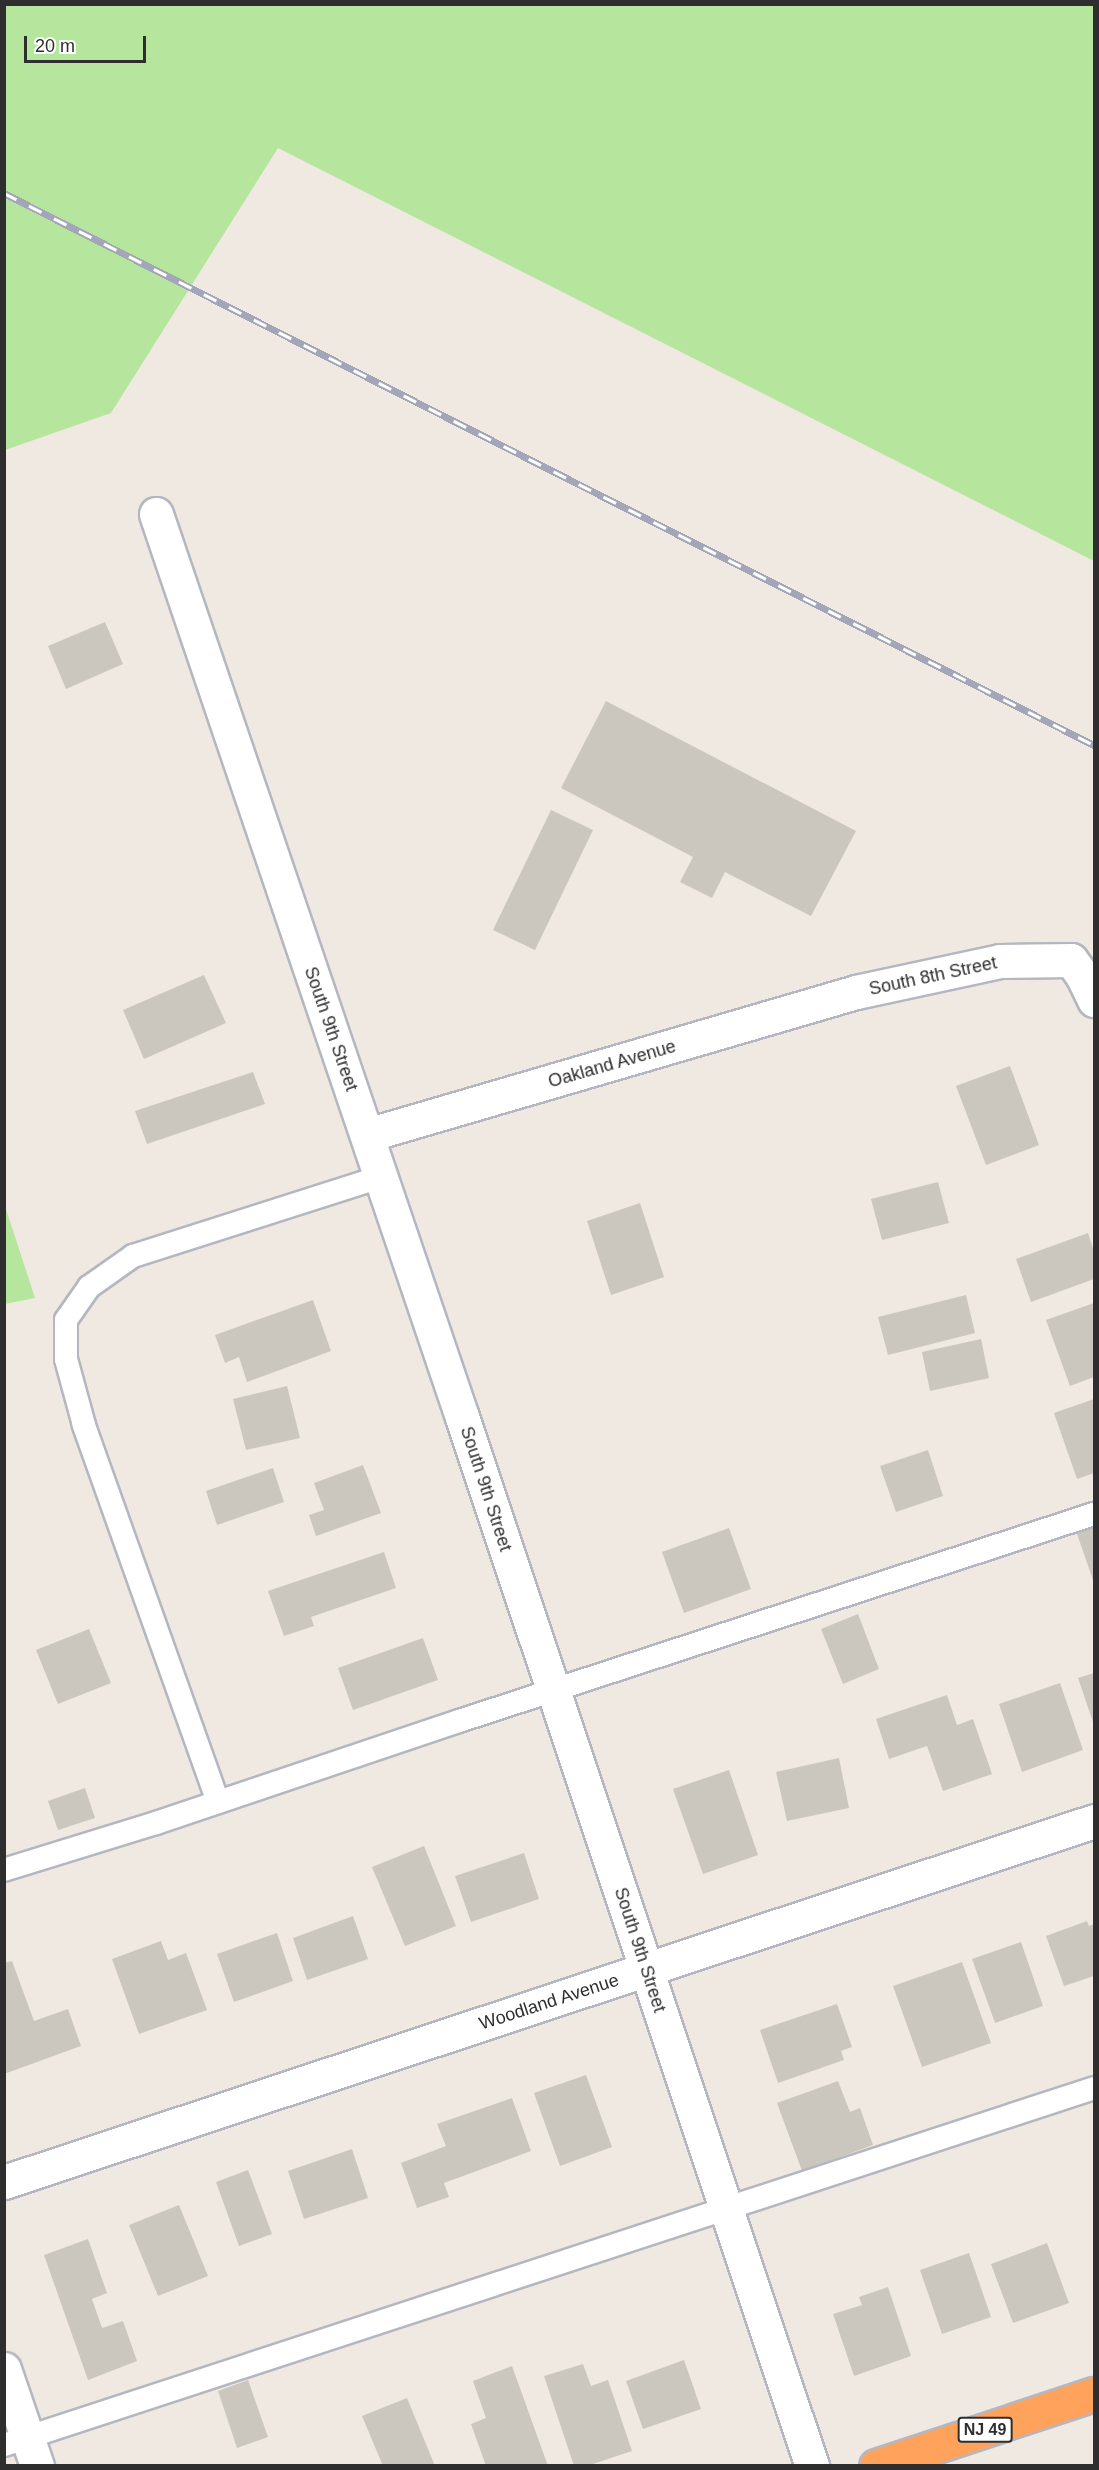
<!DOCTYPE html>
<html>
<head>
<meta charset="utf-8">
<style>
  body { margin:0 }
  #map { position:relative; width:1099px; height:2470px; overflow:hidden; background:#efe9e1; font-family:Helvetica,sans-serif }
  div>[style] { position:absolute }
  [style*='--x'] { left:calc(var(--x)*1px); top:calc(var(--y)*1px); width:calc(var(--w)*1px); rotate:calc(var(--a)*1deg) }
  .green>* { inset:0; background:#b6e59e }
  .building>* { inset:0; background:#cbc7bf }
  .roads { filter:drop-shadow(2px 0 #b4b7c1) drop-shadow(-2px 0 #b4b7c1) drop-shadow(0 2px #b4b7c1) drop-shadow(0 -2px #b4b7c1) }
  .lane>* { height:22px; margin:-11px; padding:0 11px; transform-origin:11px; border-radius:11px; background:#fff }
  .street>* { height:33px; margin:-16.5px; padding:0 16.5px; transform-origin:16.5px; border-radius:16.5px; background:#fff }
  .highway>* { height:33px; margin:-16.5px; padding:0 16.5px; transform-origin:16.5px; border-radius:16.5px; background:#ffa35c }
  .rail>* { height:7px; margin-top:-3.5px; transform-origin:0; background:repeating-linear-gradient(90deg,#fff 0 14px,#a3a6b8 0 28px); box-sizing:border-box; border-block:2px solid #a3a6b8 }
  span { translate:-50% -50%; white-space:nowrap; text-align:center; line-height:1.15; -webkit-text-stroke:6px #fff; paint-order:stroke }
  .shield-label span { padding:2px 4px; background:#fff; border:2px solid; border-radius:4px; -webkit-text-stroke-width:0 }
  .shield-label { font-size:16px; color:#2e2e2e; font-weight:700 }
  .street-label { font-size:18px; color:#2e2e2e }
  .frame { position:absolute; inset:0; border:6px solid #2e2e2e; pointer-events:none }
  .scale { position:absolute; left:24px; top:36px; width:122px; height:27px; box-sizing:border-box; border:3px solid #2e2e2e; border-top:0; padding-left:8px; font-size:18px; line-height:21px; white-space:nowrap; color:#2e2e2e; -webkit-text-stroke:4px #fff; paint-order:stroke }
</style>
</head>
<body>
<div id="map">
  <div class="green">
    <i style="clip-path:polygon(4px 5px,1094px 5px,1094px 561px,278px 148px,111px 413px,5px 450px)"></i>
    <i style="clip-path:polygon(5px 1206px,35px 1298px,5px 1304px,4px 1304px)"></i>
  </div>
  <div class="building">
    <i style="clip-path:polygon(105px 622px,123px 664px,66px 689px,48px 646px)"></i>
    <i style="clip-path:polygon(606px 701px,856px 831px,811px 916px,725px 872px,712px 898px,680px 882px,693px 857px,561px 788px)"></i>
    <i style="clip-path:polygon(551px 810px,593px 830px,535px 950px,493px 930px)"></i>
    <i style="clip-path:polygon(204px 975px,226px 1023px,144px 1059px,123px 1010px)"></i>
    <i style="clip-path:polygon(1010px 1066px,1039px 1145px,986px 1165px,956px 1086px)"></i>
    <i style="clip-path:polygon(253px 1072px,265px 1104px,147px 1144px,135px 1111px)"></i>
    <i style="clip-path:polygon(938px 1182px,949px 1223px,882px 1240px,871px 1199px)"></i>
    <i style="clip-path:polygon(640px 1203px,664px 1277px,611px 1295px,587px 1221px)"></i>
    <i style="clip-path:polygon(1088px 1233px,1094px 1251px,1094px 1279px,1031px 1302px,1016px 1259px)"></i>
    <i style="clip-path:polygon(966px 1295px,975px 1333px,888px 1355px,878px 1317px)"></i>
    <i style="clip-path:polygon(313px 1300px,331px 1351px,247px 1382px,239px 1357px,225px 1363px,215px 1335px)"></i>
    <i style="clip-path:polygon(1094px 1303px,1094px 1377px,1070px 1386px,1046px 1320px)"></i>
    <i style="clip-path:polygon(981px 1339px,989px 1378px,930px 1391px,922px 1352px)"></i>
    <i style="clip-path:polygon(287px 1386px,300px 1438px,246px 1450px,233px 1399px)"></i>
    <i style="clip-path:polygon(1094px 1399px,1094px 1473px,1077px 1479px,1054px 1413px)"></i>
    <i style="clip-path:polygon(928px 1450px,943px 1496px,896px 1512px,880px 1466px)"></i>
    <i style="clip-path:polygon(363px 1465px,381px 1513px,316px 1536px,309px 1515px,324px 1510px,314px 1483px)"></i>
    <i style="clip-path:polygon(273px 1468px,284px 1502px,217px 1525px,206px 1491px)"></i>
    <i style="clip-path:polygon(1094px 1524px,1094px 1583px,1076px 1531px)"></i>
    <i style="clip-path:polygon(729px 1528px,751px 1589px,684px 1613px,662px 1552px)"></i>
    <i style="clip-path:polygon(384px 1552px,396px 1588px,311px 1617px,314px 1626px,284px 1636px,268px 1591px)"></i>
    <i style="clip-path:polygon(858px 1614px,879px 1669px,843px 1684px,821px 1629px)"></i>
    <i style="clip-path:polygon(89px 1629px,111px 1683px,58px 1704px,36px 1650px)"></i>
    <i style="clip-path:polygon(423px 1638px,438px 1680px,353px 1710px,338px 1668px)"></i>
    <i style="clip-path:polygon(1094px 1673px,1094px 1725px,1078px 1678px)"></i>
    <i style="clip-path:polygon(1060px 1683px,1083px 1750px,1022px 1772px,999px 1704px)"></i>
    <i style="clip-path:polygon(947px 1695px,957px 1725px,973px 1719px,992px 1774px,943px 1791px,927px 1746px,889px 1759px,876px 1719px)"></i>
    <i style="clip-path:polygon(839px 1758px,849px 1808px,787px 1821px,776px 1772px)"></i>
    <i style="clip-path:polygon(729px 1770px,758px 1855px,703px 1874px,673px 1789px)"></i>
    <i style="clip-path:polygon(85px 1788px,95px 1818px,58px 1830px,48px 1801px)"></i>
    <i style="clip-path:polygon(424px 1846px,456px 1926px,405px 1946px,372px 1867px)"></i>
    <i style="clip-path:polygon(524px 1853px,539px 1899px,471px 1922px,455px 1876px)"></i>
    <i style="clip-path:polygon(353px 1916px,368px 1959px,307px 1980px,293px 1938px)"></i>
    <i style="clip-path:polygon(1087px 1921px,1089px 1926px,1094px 1924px,1094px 1976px,1064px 1986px,1046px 1936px)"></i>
    <i style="clip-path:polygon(277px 1933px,293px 1981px,234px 2002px,217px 1954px)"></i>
    <i style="clip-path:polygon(161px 1941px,168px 1960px,186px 1953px,207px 2010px,139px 2034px,112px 1959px)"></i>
    <i style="clip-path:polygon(1021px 1942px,1043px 2006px,995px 2023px,972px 1959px)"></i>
    <i style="clip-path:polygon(12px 1961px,34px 2021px,68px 2009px,81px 2046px,4px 2074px,4px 1963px)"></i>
    <i style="clip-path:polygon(962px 1962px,991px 2043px,922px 2067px,893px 1986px)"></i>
    <i style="clip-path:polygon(837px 2004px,852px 2047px,841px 2051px,844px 2060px,778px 2083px,760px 2030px)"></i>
    <i style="clip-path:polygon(586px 2075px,612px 2147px,560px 2166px,534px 2093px)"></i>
    <i style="clip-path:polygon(838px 2081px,850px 2112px,860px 2108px,873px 2145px,802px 2171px,777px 2103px)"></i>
    <i style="clip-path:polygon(512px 2098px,531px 2151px,444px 2183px,449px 2197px,417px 2208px,401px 2163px,446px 2146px,437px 2124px)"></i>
    <i style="clip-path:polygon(352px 2149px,368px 2198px,304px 2219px,288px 2171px)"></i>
    <i style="clip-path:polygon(248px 2170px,272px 2234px,239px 2246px,216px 2182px)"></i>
    <i style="clip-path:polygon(179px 2205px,208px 2276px,158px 2296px,129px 2225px)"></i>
    <i style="clip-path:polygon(88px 2239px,107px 2293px,92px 2299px,102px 2328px,123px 2321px,137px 2361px,88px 2380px,44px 2255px)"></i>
    <i style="clip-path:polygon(1047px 2243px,1069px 2303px,1013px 2323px,991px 2264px)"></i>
    <i style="clip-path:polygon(969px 2253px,991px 2317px,942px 2334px,920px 2270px)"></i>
    <i style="clip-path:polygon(888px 2287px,911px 2356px,854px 2376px,833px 2314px,862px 2305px,859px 2297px)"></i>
    <i style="clip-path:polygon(684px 2360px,701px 2409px,643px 2429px,626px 2381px)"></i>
    <i style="clip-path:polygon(583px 2364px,591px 2386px,608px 2380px,632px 2451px,587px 2466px,574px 2466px,544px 2376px)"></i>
    <i style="clip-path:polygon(512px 2366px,548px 2466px,486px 2466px,471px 2424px,486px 2418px,473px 2381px)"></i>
    <i style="clip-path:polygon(248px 2380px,268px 2437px,237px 2448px,218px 2391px)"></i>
    <i style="clip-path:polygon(407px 2398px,435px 2466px,383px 2466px,362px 2416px)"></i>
  </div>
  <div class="roads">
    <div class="lane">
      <i style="--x:218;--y:1802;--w:400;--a:-109.6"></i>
      <i style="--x:84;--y:1425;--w:68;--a:-105.3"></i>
      <i style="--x:66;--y:1359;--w:39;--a:-90"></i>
      <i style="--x:66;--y:1320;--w:40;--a:-55.1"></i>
      <i style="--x:89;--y:1287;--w:54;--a:-35.2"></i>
      <i style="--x:133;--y:1256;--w:260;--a:-17.7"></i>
      <i style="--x:4;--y:1870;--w:159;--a:-17.2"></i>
      <i style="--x:156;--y:1823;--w:320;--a:-18.6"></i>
      <i style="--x:459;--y:1721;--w:668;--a:-18.06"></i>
      <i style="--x:4;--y:2445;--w:1147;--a:-18.13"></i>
    </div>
    <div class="street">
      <i style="--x:156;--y:514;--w:953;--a:71.28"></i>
      <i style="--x:462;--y:1417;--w:1106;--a:71.55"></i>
      <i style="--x:367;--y:1135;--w:509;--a:-16.3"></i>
      <i style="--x:856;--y:992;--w:147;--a:-12.1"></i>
      <i style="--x:1000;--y:961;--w:71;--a:-0.8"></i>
      <i style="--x:1071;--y:960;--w:19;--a:54"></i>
      <i style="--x:1082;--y:975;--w:28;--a:64"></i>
      <i style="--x:4;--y:2182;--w:1148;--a:-18.32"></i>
      <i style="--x:4;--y:2369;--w:102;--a:71.2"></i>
    </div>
    <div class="highway">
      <i style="--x:876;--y:2466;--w:230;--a:-18.3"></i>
    </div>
  </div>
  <div class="rail">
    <i style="--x:4;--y:193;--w:1222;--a:26.86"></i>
  </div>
  <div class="shield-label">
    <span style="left:985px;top:2430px">NJ 49</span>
  </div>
  <div class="street-label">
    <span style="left:933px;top:976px;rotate:-12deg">South 8th Street</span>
    <span style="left:331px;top:1029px;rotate:71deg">South 9th Street</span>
    <span style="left:612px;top:1064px;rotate:-16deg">Oakland Avenue</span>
    <span style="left:486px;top:1489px;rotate:72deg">South 9th Street</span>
    <span style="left:640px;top:1950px;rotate:72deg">South 9th Street</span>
    <span style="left:549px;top:2002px;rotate:-18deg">Woodland Avenue</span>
  </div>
  <div class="frame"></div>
  <div class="scale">20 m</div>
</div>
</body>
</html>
